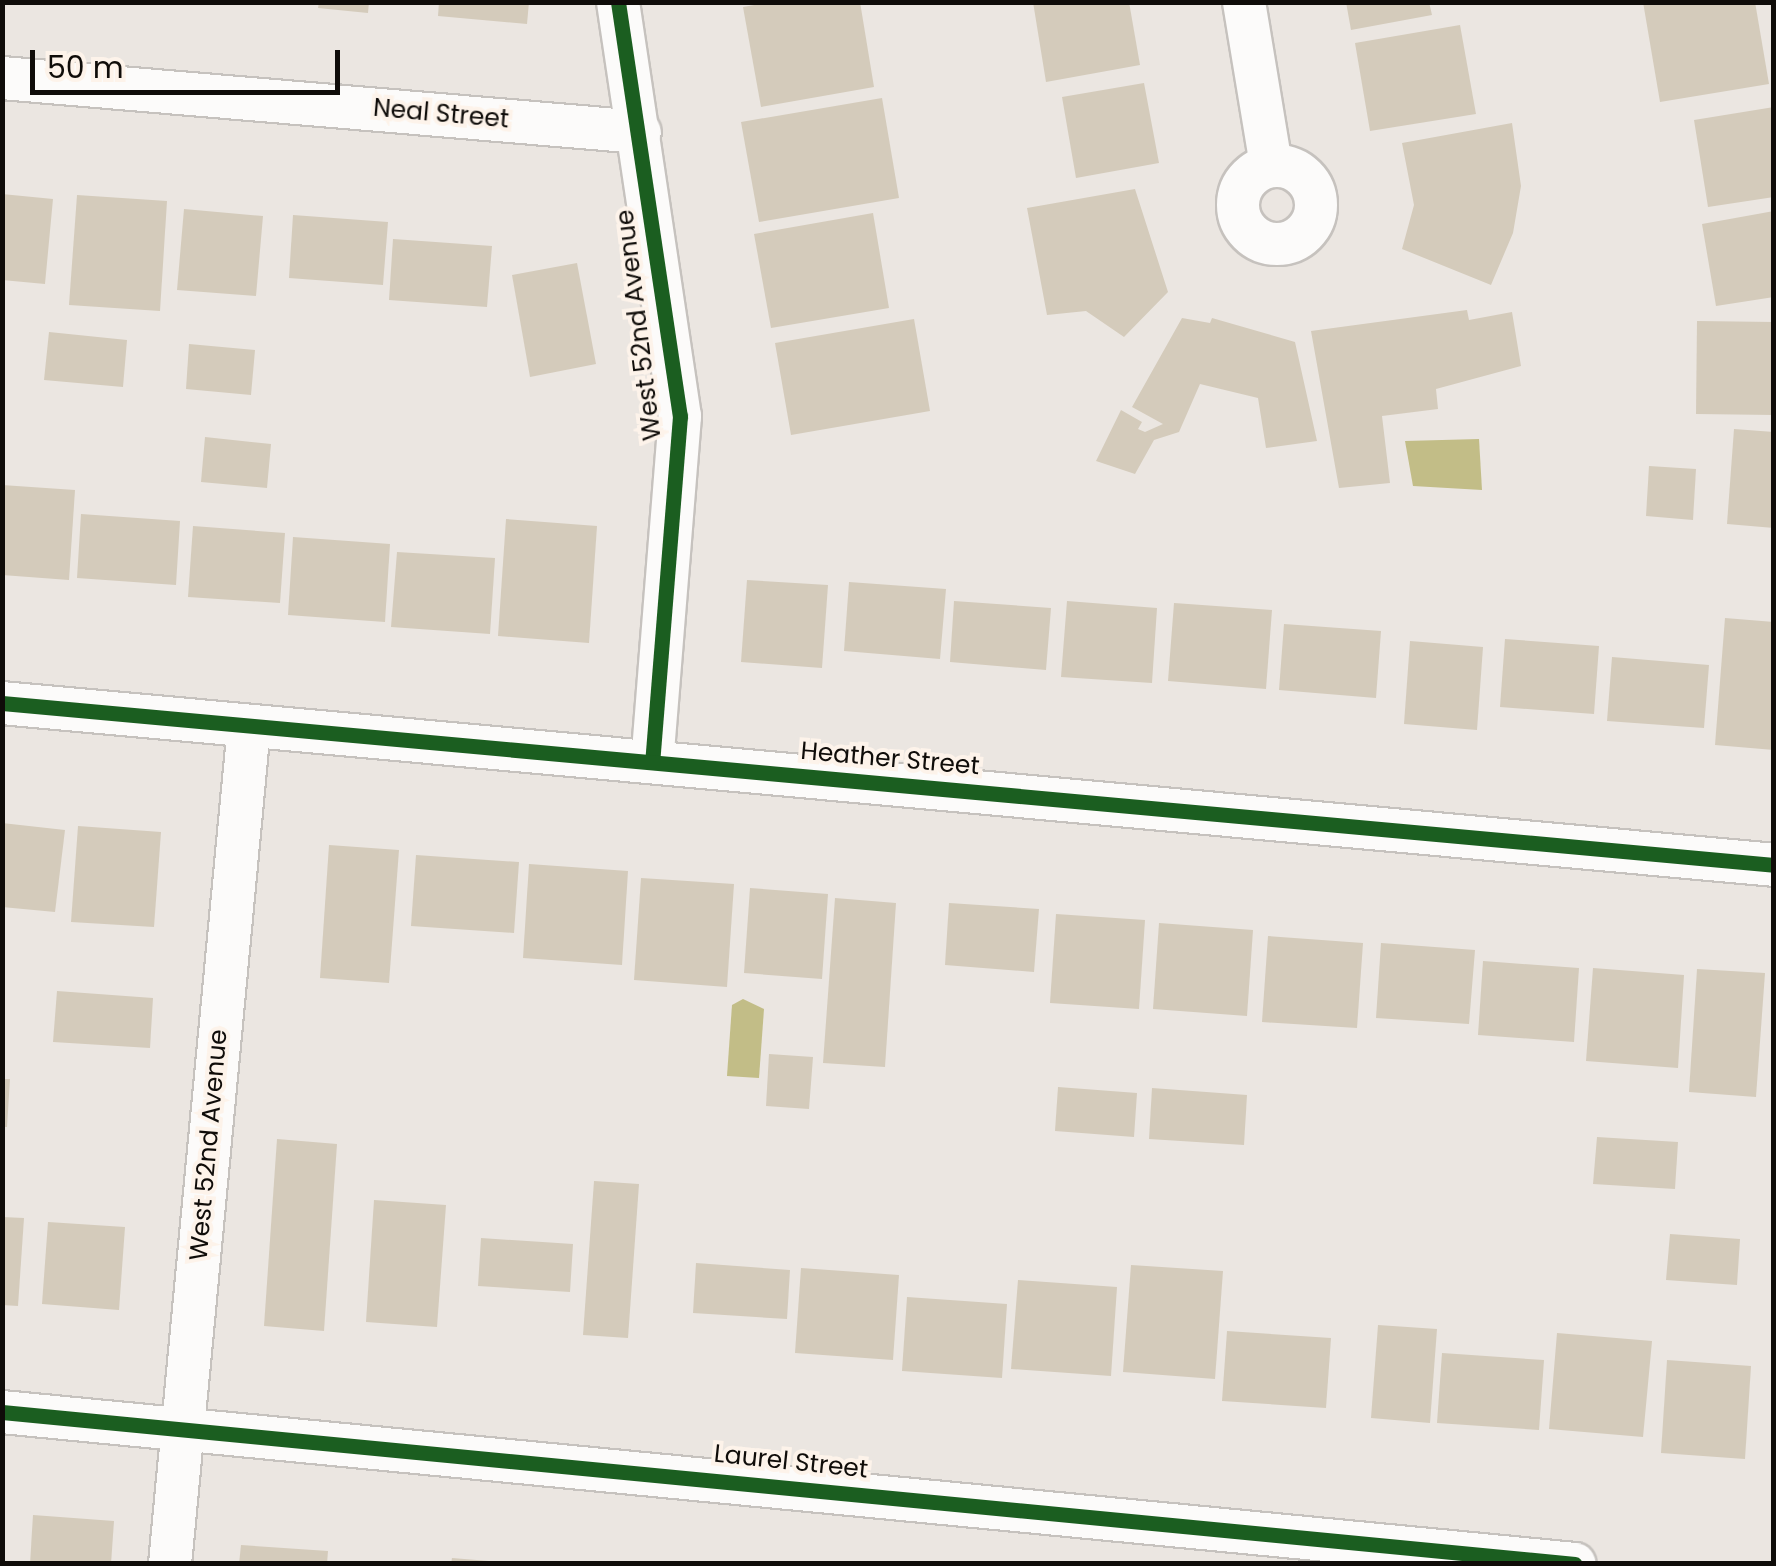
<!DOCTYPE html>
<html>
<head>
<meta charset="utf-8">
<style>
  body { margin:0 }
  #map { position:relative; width:1776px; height:1566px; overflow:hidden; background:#ebe6e1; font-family:Poppins,sans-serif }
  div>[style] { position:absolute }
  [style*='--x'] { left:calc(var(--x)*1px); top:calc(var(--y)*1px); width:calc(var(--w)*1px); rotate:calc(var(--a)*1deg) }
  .water>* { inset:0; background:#c2bd87 }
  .building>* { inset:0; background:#d4cbbb }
  .roads { filter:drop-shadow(2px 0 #c6c2be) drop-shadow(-2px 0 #c6c2be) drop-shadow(0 2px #c6c2be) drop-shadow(0 -2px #c6c2be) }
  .minor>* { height:42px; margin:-21px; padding:0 21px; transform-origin:21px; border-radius:21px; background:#fcfbfa }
  .minor>.ring { margin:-21px; padding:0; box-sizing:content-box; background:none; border:42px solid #fcfbfa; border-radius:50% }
  .cycleway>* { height:15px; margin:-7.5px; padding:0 7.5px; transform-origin:7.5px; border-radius:7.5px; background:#1b5e20 }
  span { translate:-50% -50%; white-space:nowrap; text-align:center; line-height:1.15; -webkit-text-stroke:8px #fdf3ea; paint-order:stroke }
  .street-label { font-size:25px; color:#0f0c09 }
  .frame { position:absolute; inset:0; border:5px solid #0f0c09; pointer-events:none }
  .scale { position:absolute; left:30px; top:50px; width:310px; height:45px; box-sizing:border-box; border:5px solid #0f0c09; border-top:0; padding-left:12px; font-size:30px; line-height:35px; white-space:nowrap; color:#0f0c09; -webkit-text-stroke:8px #fdf3ea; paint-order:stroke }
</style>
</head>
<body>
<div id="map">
  <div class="water">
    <i style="clip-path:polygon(1479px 439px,1482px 490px,1413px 486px,1405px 441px)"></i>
    <i style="clip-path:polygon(743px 999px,764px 1009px,759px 1078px,727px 1076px,732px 1005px)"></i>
  </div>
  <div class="building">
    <i style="clip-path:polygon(319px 2px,369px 2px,368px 13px,318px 8px)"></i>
    <i style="clip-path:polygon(439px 2px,529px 2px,527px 24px,438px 16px)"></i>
    <i style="clip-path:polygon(771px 2px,860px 2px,874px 87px,761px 107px,743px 7px)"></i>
    <i style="clip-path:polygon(1033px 2px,1129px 2px,1140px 65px,1046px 82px)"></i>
    <i style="clip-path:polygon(1346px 2px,1429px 2px,1432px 15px,1351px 30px)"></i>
    <i style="clip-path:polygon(1643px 2px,1755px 2px,1769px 84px,1660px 102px)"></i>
    <i style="clip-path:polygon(1460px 25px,1476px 114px,1370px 131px,1355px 43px)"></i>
    <i style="clip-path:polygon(1144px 83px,1159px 163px,1076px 178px,1062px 97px)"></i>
    <i style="clip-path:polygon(882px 98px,899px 198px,759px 222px,741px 122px)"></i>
    <i style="clip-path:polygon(1774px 107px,1774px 197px,1708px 207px,1694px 120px)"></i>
    <i style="clip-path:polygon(1512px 123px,1521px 186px,1513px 233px,1491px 285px,1402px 249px,1414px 205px,1402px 143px)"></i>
    <i style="clip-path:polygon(1135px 189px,1168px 292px,1124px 337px,1086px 311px,1047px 315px,1027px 208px)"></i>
    <i style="clip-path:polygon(2px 194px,53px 199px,45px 284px,2px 280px)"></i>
    <i style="clip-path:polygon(77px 195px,167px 201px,160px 311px,69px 305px)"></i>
    <i style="clip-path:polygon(184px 209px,263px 216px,256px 296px,177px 290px)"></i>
    <i style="clip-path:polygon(1774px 211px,1774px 297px,1716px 306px,1702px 224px)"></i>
    <i style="clip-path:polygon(873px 213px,889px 308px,771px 328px,754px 234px)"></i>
    <i style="clip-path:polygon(293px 215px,388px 222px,383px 285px,289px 278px)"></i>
    <i style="clip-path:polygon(393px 239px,492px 246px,487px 307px,389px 300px)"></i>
    <i style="clip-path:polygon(577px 263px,596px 364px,530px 377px,512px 275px)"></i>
    <i style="clip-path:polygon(1467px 310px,1469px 320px,1512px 312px,1521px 366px,1436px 389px,1438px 409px,1382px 416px,1390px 483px,1339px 488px,1311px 331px)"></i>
    <i style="clip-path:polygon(1182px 318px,1210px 323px,1212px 318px,1295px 342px,1317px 441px,1266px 448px,1258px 398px,1200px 384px,1179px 432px,1154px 440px,1135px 474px,1096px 461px,1121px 410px,1142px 422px,1138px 429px,1145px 432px,1163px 424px,1132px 407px)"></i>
    <i style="clip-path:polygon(914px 319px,930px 411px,791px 435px,775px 343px)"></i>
    <i style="clip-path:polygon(1697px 321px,1774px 322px,1774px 415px,1696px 414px)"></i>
    <i style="clip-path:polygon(49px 332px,127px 340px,123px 387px,44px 380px)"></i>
    <i style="clip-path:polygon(189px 344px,255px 350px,251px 395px,186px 389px)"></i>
    <i style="clip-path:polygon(1734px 429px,1774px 432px,1774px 528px,1727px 524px)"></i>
    <i style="clip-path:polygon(205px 437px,271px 444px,267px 488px,201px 482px)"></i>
    <i style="clip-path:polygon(1649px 466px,1696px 469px,1693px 520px,1646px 516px)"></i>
    <i style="clip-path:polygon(2px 485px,75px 490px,69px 580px,2px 575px)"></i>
    <i style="clip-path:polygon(81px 514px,180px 521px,176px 585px,77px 578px)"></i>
    <i style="clip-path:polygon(506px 519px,597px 526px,589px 643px,498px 636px)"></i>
    <i style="clip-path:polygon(193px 526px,285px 533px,280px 603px,188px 597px)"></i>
    <i style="clip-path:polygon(293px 537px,390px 544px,385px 622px,288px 615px)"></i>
    <i style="clip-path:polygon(397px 552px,495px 558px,490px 634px,391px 627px)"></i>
    <i style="clip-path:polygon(747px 580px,828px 585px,822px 668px,741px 662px)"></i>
    <i style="clip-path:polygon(849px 582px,946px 589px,940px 659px,844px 651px)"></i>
    <i style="clip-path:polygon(954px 601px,1051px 608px,1046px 670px,950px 662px)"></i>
    <i style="clip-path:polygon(1067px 601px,1157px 608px,1152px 683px,1061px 677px)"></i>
    <i style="clip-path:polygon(1174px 603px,1272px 610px,1266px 689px,1168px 681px)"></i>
    <i style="clip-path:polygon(1725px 618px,1774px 622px,1774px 750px,1715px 745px)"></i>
    <i style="clip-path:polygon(1284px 624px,1381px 631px,1376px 698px,1279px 690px)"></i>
    <i style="clip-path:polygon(1505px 639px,1599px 646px,1594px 714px,1500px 707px)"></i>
    <i style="clip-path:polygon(1410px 641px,1483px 647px,1477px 730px,1404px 724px)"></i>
    <i style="clip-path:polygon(1612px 657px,1709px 665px,1704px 728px,1607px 721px)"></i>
    <i style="clip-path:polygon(2px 823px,65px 830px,55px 912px,2px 907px)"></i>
    <i style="clip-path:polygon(78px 826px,161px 832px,154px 927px,71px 922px)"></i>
    <i style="clip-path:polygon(329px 845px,399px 850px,389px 983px,320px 978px)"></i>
    <i style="clip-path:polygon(416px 855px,519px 862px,514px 933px,411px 926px)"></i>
    <i style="clip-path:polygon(529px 864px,628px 871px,622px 965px,523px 958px)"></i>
    <i style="clip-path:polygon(641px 878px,734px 884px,727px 987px,634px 980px)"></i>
    <i style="clip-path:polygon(750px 888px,828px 894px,822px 979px,744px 973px)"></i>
    <i style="clip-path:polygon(835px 898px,896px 903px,885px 1067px,823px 1063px)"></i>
    <i style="clip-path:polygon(949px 903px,1039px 909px,1034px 972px,945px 965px)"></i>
    <i style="clip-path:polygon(1056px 914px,1145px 920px,1139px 1009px,1050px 1003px)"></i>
    <i style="clip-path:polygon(1159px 923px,1253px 930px,1247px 1016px,1153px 1009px)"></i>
    <i style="clip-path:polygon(1268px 936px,1363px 943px,1357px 1028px,1262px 1022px)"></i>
    <i style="clip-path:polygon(1381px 943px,1475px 950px,1469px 1024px,1376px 1018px)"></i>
    <i style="clip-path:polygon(1483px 961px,1579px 968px,1574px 1042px,1478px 1035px)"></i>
    <i style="clip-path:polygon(1593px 968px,1684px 975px,1678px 1068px,1586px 1061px)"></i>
    <i style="clip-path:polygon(1697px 969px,1765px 973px,1756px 1097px,1689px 1092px)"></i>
    <i style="clip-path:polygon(57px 991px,153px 998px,150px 1048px,53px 1042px)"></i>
    <i style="clip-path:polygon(769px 1054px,813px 1057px,809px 1109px,766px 1106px)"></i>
    <i style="clip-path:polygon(2px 1079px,10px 1079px,7px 1127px,2px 1127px)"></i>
    <i style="clip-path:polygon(1058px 1087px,1137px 1093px,1134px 1137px,1055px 1131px)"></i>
    <i style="clip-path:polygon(1152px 1088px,1247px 1095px,1244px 1145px,1149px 1139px)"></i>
    <i style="clip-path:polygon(1597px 1137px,1678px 1142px,1675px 1189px,1593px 1184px)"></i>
    <i style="clip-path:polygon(277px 1139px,337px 1144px,324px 1331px,264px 1326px)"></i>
    <i style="clip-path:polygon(594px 1181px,639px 1184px,628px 1338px,583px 1335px)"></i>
    <i style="clip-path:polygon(374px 1200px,446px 1205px,437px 1327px,366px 1322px)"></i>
    <i style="clip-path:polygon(2px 1217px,24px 1218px,18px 1306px,2px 1305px)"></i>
    <i style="clip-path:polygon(48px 1222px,125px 1227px,119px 1310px,42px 1304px)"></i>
    <i style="clip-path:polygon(1670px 1234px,1740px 1239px,1737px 1285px,1666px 1280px)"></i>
    <i style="clip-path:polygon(481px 1238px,573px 1244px,570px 1292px,478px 1286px)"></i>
    <i style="clip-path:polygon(696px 1263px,790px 1270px,787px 1319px,693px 1313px)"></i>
    <i style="clip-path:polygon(1131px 1265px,1223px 1271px,1215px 1379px,1123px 1372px)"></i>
    <i style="clip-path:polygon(801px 1268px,899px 1275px,893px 1360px,795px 1353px)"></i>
    <i style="clip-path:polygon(1018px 1280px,1117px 1287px,1111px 1376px,1011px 1369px)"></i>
    <i style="clip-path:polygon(907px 1297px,1007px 1304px,1002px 1378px,902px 1371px)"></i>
    <i style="clip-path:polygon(1378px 1325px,1437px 1329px,1430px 1423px,1371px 1418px)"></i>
    <i style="clip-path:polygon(1227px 1331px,1331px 1338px,1326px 1408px,1222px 1401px)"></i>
    <i style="clip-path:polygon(1557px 1333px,1652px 1341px,1643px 1437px,1549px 1429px)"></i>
    <i style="clip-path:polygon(1442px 1353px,1544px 1360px,1539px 1430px,1437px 1423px)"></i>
    <i style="clip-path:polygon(1667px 1360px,1751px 1366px,1745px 1459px,1661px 1453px)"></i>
    <i style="clip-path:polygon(33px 1515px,114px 1521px,111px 1564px,30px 1564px)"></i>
    <i style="clip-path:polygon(241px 1545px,328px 1551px,327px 1564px,239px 1564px)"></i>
    <i style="clip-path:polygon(452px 1558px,489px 1561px,489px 1564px,451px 1564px)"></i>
  </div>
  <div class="roads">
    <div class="minor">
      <i style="--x:618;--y:2;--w:419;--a:81.5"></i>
      <i style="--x:680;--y:416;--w:347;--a:94.6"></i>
      <i style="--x:1244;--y:2;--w:165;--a:80.6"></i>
      <i style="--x:2;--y:78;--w:640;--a:4.84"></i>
      <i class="ring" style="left:1238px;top:166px;width:36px;height:36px"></i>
      <i style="--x:2;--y:703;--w:1779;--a:5.22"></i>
      <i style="--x:2;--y:1412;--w:1580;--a:5.52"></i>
      <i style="--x:170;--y:1564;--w:842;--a:-84.61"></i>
    </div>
  </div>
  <div class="cycleway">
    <i style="--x:618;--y:2;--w:419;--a:81.5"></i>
    <i style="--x:680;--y:416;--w:347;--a:94.6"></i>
    <i style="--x:2;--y:703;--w:1779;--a:5.22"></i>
    <i style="--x:2;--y:1412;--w:1580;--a:5.52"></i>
  </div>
  <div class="street-label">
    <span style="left:441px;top:114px;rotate:5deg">Neal Street</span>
    <span style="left:639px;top:325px;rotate:-97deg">West 52nd Avenue</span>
    <span style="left:890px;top:759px;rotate:5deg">Heather Street</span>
    <span style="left:209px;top:1145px;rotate:-85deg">West 52nd Avenue</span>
    <span style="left:791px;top:1462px;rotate:6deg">Laurel Street</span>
  </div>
  <div class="frame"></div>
  <div class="scale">50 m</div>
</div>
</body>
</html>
